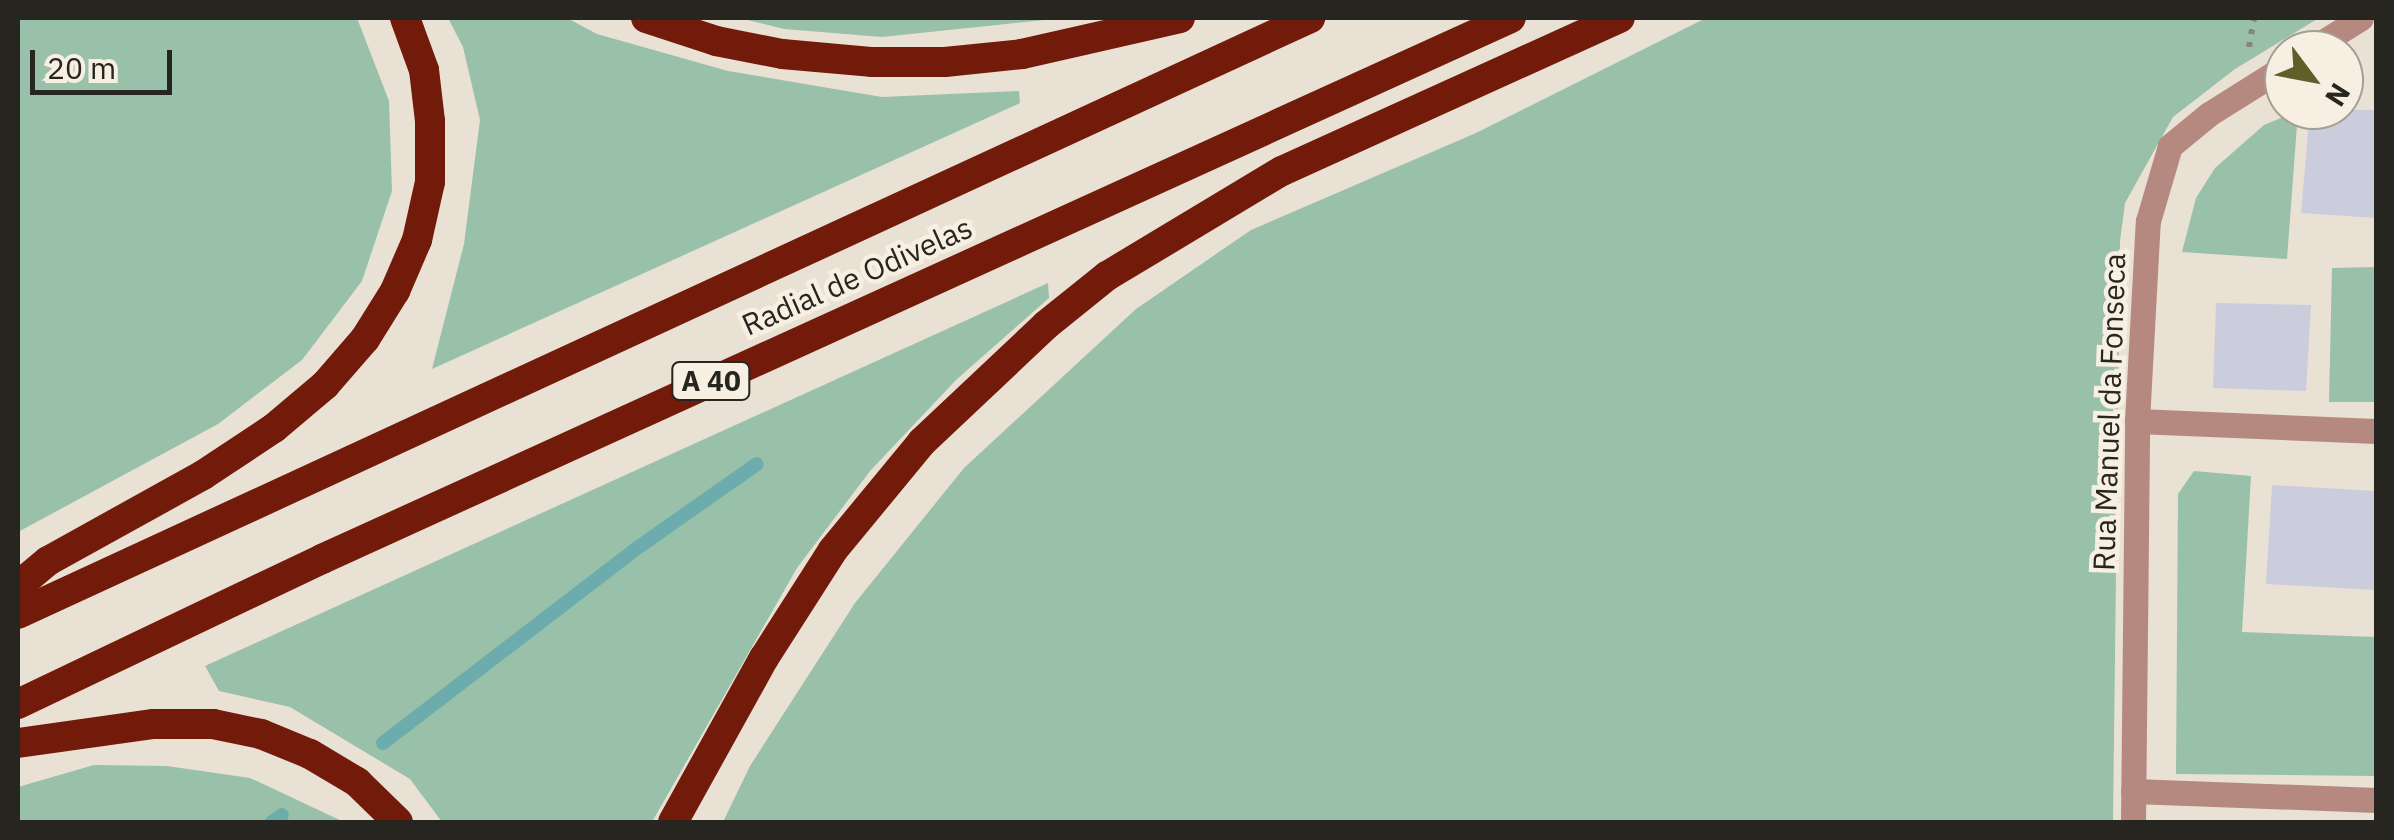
<!DOCTYPE html>
<html>
<head>
<meta charset="utf-8">
<style>
  body { margin:0 }
  #map { position:relative; width:2394px; height:840px; overflow:hidden; background:#e9e1d4; font-family:"IBM Plex Sans",sans-serif }
  div>[style] { position:absolute }
  [style*='--x'] { left:calc(var(--x)*1px); top:calc(var(--y)*1px); width:calc(var(--w)*1px); rotate:calc(var(--a)*1deg) }
  .green>* { inset:0; background:#99c0a9 }
  .stream>* { height:14px; margin:-7px; padding:0 7px; transform-origin:7px; border-radius:7px; background:#6dacad }
  .building>* { inset:0; background:#cccddc }
  .path>* { height:6px; margin-top:-3px; transform-origin:0; background:repeating-linear-gradient(90deg,#89847b 0 5px,transparent 0 13px) }
  .minor>* { height:25px; margin:-12.5px; padding:0 12.5px; transform-origin:12.5px; border-radius:12.5px; background:#b5897f }
  .highway>* { height:30px; margin:-15px; padding:0 15px; transform-origin:15px; border-radius:15px; background:#731b0b }
  span { translate:-50% -50%; white-space:nowrap; text-align:center; line-height:1.15; -webkit-text-stroke:9px #f7efe1; paint-order:stroke }
  .shield-label span { padding:2px 8px; background:#f7efe1; border:2px solid; border-radius:8px; -webkit-text-stroke-width:0 }
  .shield-label { font-size:28px; color:#272520; font-weight:700 }
  .street-label { font-size:30px; color:#272520 }
  .frame { position:absolute; inset:0; border:20px solid #272520; pointer-events:none }
  .north { position:absolute; left:2264px; top:30px; width:100px; height:100px; box-sizing:border-box; background:#f7efe1; border:2px solid #a49e94; border-radius:50%; rotate:122deg; font-size:28px; font-weight:700; line-height:40px; text-align:center; color:#272520 }
  .north::after { content:''; display:block; margin:auto; width:35px; height:45px; background:#615e2a; clip-path:polygon(50% 0,100% 100%,50% 72%,0 100%) }
  .scale { position:absolute; left:30px; top:50px; width:142px; height:45px; box-sizing:border-box; border:5px solid #272520; border-top:0; padding-left:12px; font-size:30px; line-height:35px; white-space:nowrap; color:#272520; -webkit-text-stroke:8px #f7efe1; paint-order:stroke }
</style>
</head>
<body>
<div id="map">
  <div class="green">
    <i style="clip-path:polygon(18px 18px,357px 18px,389px 101px,392px 191px,362px 281px,302px 360px,218px 424px,18px 532px)"></i>
    <i style="clip-path:polygon(448px 18px,567px 18px,597px 34px,728px 71px,882px 97px,1019px 91px,1020px 103px,432px 369px,464px 244px,480px 120px,463px 47px)"></i>
    <i style="clip-path:polygon(739px 18px,1063px 18px,882px 37px,784px 29px)"></i>
    <i style="clip-path:polygon(1706px 18px,2319px 18px,2235px 69px,2173px 117px,2125px 203px,2120px 241px,2113px 822px,723px 822px,750px 766px,855px 603px,964px 468px,1136px 309px,1251px 230px,1476px 133px)"></i>
    <i style="clip-path:polygon(2298px 111px,2287px 259px,2182px 252px,2196px 198px,2215px 168px,2264px 125px)"></i>
    <i style="clip-path:polygon(2376px 267px,2376px 402px,2329px 402px,2332px 268px)"></i>
    <i style="clip-path:polygon(1048px 283px,1049px 298px,956px 380px,870px 471px,797px 568px,652px 822px,442px 822px,410px 779px,290px 707px,219px 691px,205px 666px)"></i>
    <i style="clip-path:polygon(2194px 471px,2251px 476px,2242px 632px,2376px 637px,2376px 776px,2176px 774px,2178px 494px)"></i>
    <i style="clip-path:polygon(94px 765px,167px 766px,250px 778px,344px 822px,18px 822px,18px 787px)"></i>
  </div>
  <div class="stream">
    <i style="--x:383;--y:743;--w:315;--a:-37.5"></i>
    <i style="--x:633;--y:551;--w:151;--a:-35.1"></i>
    <i style="--x:272;--y:822;--w:12;--a:-35"></i>
  </div>
  <div class="building">
    <i style="clip-path:polygon(2310px 110px,2376px 110px,2376px 218px,2301px 213px)"></i>
    <i style="clip-path:polygon(2216px 303px,2311px 305px,2306px 391px,2213px 388px)"></i>
    <i style="clip-path:polygon(2272px 485px,2376px 491px,2376px 590px,2266px 584px)"></i>
  </div>
  <div class="path">
    <i style="--x:2249;--y:47;--w:29;--a:-80"></i>
  </div>
  <div class="minor">
    <i style="--x:2310;--y:50;--w:60;--a:-32.1"></i>
    <i style="--x:2137;--y:421;--w:239;--a:2.4"></i>
    <i style="--x:2133;--y:791;--w:243;--a:2.1"></i>
    <i style="--x:2133;--y:822;--w:401;--a:-89.4"></i>
    <i style="--x:2137;--y:421;--w:200;--a:-86.9"></i>
    <i style="--x:2148;--y:221;--w:78;--a:-73.7"></i>
    <i style="--x:2170;--y:146;--w:50;--a:-39.4"></i>
    <i style="--x:2209;--y:114;--w:89;--a:-32.1"></i>
  </div>
  <div class="highway">
    <i style="--x:646;--y:18;--w:74;--a:18.2"></i>
    <i style="--x:716;--y:41;--w:67;--a:11.1"></i>
    <i style="--x:782;--y:54;--w:89;--a:5.1"></i>
    <i style="--x:871;--y:62;--w:74;--a:0"></i>
    <i style="--x:945;--y:62;--w:77;--a:-5.9"></i>
    <i style="--x:1022;--y:54;--w:162;--a:-12.8"></i>
    <i style="--x:18;--y:586;--w:39;--a:-40"></i>
    <i style="--x:48;--y:561;--w:177;--a:-29"></i>
    <i style="--x:203;--y:475;--w:85;--a:-33.5"></i>
    <i style="--x:274;--y:428;--w:67;--a:-40.1"></i>
    <i style="--x:325;--y:385;--w:61;--a:-49"></i>
    <i style="--x:365;--y:339;--w:57;--a:-58"></i>
    <i style="--x:395;--y:291;--w:56;--a:-66.7"></i>
    <i style="--x:417;--y:240;--w:59;--a:-77.4"></i>
    <i style="--x:430;--y:182;--w:61;--a:-90"></i>
    <i style="--x:430;--y:121;--w:51;--a:-96.7"></i>
    <i style="--x:424;--y:70;--w:55;--a:-110.1"></i>
    <i style="--x:18;--y:614;--w:1423;--a:-24.76"></i>
    <i style="--x:18;--y:704;--w:337;--a:-25.5"></i>
    <i style="--x:322;--y:559;--w:1306;--a:-24.47"></i>
    <i style="--x:18;--y:743;--w:137;--a:-8"></i>
    <i style="--x:154;--y:724;--w:59;--a:0"></i>
    <i style="--x:213;--y:724;--w:49;--a:11.8"></i>
    <i style="--x:261;--y:734;--w:53;--a:22.2"></i>
    <i style="--x:310;--y:754;--w:55;--a:30.8"></i>
    <i style="--x:357;--y:782;--w:57;--a:44.3"></i>
    <i style="--x:673;--y:822;--w:188;--a:-61"></i>
    <i style="--x:764;--y:658;--w:128;--a:-57.4"></i>
    <i style="--x:833;--y:550;--w:140;--a:-50.5"></i>
    <i style="--x:922;--y:442;--w:170;--a:-43.3"></i>
    <i style="--x:1046;--y:325;--w:78;--a:-38.8"></i>
    <i style="--x:1107;--y:276;--w:204;--a:-31"></i>
    <i style="--x:1282;--y:171;--w:371;--a:-24.4"></i>
  </div>
  <div class="shield-label">
    <span style="left:711px;top:381px">A 40</span>
  </div>
  <div class="street-label">
    <span style="left:857px;top:276px;rotate:-24deg">Radial de Odivelas</span>
    <span style="left:2109px;top:412px;rotate:-88deg">Rua Manuel da Fonseca</span>
  </div>
  <div class="frame"></div>
  <div class="north">N</div>
  <div class="scale">20 m</div>
</div>
</body>
</html>
